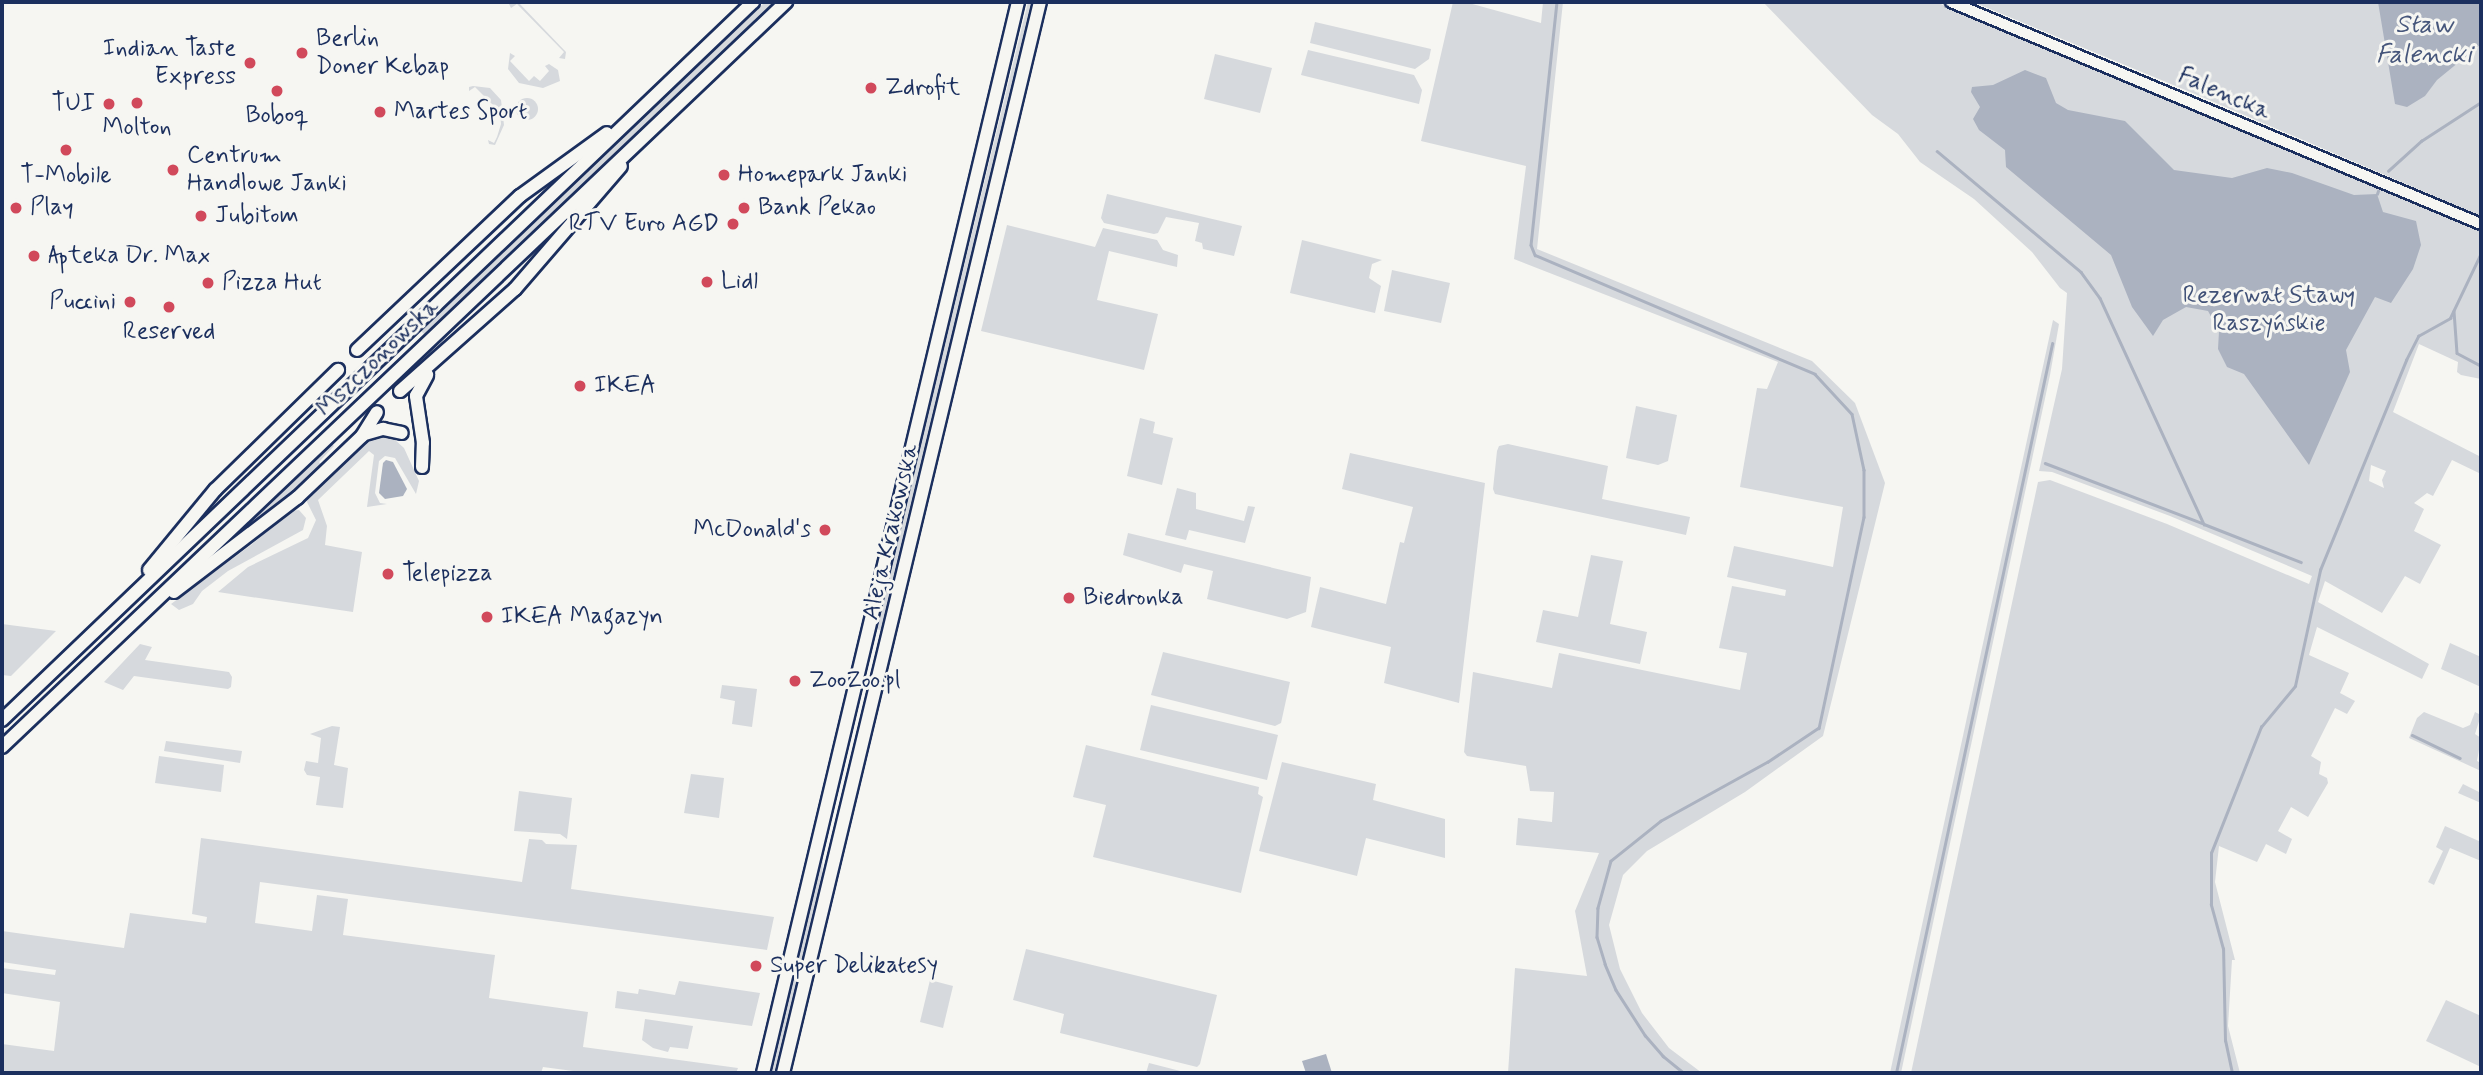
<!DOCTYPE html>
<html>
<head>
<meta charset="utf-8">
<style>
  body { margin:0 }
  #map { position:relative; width:2483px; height:1075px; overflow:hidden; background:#f6f6f2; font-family:Mynerve,sans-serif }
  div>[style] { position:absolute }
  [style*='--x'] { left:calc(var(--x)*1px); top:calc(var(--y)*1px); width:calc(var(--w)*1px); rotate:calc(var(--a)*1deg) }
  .green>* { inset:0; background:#d6d9dd }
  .round { border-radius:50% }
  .water>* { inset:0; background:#abb2c0 }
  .stream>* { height:2.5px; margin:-1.25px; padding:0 1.25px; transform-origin:1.25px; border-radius:1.25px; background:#abb2c0 }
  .roads { filter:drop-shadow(2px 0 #1b2f5e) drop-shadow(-2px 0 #1b2f5e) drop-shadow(0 2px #1b2f5e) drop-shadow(0 -2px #1b2f5e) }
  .tertiary>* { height:10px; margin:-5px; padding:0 5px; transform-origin:5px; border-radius:5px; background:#f6f6f2 }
  .secondary>* { height:12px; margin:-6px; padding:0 6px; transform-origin:6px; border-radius:6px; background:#f6f6f2 }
  .dots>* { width:19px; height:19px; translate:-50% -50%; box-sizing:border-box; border:4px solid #f6f6f2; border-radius:50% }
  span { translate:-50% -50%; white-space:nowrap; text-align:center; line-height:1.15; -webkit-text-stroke:6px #f6f6f2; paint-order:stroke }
  .poi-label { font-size:24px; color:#1b2f5e }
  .left { translate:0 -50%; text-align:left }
  .right { translate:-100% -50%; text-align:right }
  .street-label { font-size:24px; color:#1b2f5e }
  .park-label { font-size:24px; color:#405177 }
  .water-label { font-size:26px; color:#46567b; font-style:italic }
  .frame { position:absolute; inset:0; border:4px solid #1b2f5e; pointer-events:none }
</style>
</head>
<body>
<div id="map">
  <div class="green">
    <i style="clip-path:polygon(508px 2px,518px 2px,566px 52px,565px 59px,559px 58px,564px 52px,517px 4px,511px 8px)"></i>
    <i style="clip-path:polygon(765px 2px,775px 2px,450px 311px,424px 334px,420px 330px)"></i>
    <i style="clip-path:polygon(1028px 2px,1034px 2px,883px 631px,876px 629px)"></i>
    <i style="clip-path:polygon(1453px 2px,1465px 2px,1541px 23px,1543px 2px,1563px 2px,1537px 249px,1812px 361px,1855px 403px,1885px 483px,1823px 736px,1745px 792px,1647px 851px,1623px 875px,1609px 925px,1620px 969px,1642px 1013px,1669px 1048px,1702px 1073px,1508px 1073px,1515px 968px,1587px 976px,1575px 911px,1599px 853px,1516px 845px,1518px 818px,1552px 822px,1554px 792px,1530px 791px,1526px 766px,1467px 756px,1464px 752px,1473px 672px,1552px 688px,1559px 653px,1740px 690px,1747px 653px,1719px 648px,1732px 586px,1785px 596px,1786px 590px,1727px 577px,1734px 546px,1833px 567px,1843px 507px,1740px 487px,1757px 388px,1767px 389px,1778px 362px,1514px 259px,1526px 166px,1421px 141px)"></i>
    <i style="clip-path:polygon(evenodd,1763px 2px,1936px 2px,2481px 230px,2481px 379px,2461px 375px,2457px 372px,2458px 362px,2419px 344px,2393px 412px,2481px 457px,2481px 474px,2452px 460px,2433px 496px,2427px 493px,2414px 503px,2424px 509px,2414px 531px,2441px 545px,2420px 584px,2405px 576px,2382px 613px,2325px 581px,2318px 602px,2429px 664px,2422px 679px,2317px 627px,2309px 655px,2349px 673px,2340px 693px,2355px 701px,2347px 714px,2335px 708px,2311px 756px,2321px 762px,2319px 774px,2327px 778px,2328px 783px,2308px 817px,2291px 807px,2278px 831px,2292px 839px,2286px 854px,2266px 844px,2257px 862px,2219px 846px,2215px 882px,2235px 960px,2232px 960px,2228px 1026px,2240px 1073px,1911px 1073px,2038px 482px,2050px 480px,2167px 524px,2309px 584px,2312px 576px,2170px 516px,2052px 472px,2039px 471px,2062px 369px,2067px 293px,2060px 288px,2032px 252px,1974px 199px,1920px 162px,1898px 134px,1872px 115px,1763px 2px,2371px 465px,2386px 471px,2382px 480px,2384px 488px,2369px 481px,2371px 465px)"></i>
    <i style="clip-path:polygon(1973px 2px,2481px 2px,2481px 216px,2195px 94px)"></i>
    <i style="clip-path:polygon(1315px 22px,1431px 49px,1429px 59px,1415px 69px,1310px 43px)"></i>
    <i style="clip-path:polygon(1308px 50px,1414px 75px,1422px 90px,1419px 104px,1301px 75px)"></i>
    <i style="clip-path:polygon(510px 53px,515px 56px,510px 61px,529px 81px,534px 76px,540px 81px,549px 71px,545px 66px,549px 64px,558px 70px,560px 81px,543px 88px,519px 83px,508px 69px)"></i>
    <i style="clip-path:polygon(1215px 54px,1272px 68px,1260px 113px,1204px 99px)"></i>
    <i style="clip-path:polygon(473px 86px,490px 88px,501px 100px,504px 125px,495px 145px,489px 144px,488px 140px,494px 143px,497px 137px,501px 124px,500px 112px,475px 87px,469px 91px,469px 87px)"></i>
    <i class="round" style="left:516px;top:98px;width:22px;height:22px"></i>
    <i style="clip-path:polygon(1107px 194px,1242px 226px,1234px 256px,1203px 249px,1202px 243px,1195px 241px,1199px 223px,1166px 217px,1158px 233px,1154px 234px,1104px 223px,1101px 218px)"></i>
    <i style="clip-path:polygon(1007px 225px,1095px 247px,1103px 228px,1157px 240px,1163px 250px,1178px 255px,1177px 267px,1109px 251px,1097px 300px,1158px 314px,1144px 370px,981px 331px)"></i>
    <i style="clip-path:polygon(1302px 240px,1382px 260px,1372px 264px,1369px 278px,1381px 286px,1375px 313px,1290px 293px)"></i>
    <i style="clip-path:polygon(1392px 270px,1450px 283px,1441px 323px,1384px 311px)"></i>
    <i style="clip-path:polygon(2053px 320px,2059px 324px,2050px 375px,1901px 1073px,1890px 1073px)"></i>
    <i style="clip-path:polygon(1636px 406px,1677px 415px,1668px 461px,1658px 465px,1626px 458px)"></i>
    <i style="clip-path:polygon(1140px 418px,1155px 422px,1153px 433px,1173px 438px,1162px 485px,1127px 476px)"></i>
    <i style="clip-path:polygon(382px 436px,394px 439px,404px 448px,419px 481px,416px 494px,395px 458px,385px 456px,379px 461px,375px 493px,380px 503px,387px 504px,367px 507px,374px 455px,369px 451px,318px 500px,327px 526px,325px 545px,362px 552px,353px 612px,218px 592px,248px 567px,308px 538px,316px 520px,307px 502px,308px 495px,355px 448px)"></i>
    <i style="clip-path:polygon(332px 444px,334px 446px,319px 462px,322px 466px,256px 528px,226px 546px)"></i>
    <i style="clip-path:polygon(1508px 444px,1608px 466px,1602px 499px,1690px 517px,1686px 535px,1495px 494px,1493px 489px,1497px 451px,1499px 446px)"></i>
    <i style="clip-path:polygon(1350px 453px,1485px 483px,1459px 703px,1384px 683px,1391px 647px,1311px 627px,1320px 587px,1386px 604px,1400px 542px,1404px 543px,1413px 507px,1342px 489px)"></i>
    <i style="clip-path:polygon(1177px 488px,1196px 493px,1196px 509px,1244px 521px,1248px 506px,1255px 507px,1245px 543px,1189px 530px,1186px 540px,1165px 535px)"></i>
    <i style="clip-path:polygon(299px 510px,306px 518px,303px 530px,228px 571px,202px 591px,193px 604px,179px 610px,171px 604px,251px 545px,291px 511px)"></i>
    <i style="clip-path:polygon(1128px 533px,1311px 577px,1306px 612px,1287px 619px,1207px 599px,1213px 571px,1184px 564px,1181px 573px,1123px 555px)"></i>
    <i style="clip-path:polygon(1591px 555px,1623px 561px,1610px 624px,1647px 632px,1640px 664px,1536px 642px,1543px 610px,1578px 617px)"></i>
    <i style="clip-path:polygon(2px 624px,56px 631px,11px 676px,2px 675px)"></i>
    <i style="clip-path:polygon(2450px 643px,2481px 657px,2481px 687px,2441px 669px)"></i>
    <i style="clip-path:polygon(140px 644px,152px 647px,145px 660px,229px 672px,232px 677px,231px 687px,228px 689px,134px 676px,123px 690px,104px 682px)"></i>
    <i style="clip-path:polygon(1163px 652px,1290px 682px,1281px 723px,1275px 726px,1151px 695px)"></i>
    <i style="clip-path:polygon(722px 685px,757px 689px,752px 727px,732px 724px,735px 701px,720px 698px)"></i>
    <i style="clip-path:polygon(1151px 705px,1278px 735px,1267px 780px,1140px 750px)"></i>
    <i style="clip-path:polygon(2424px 712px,2463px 728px,2470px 725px,2475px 712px,2481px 715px,2475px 734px,2481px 738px,2477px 761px,2481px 763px,2481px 771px,2409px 738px,2417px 718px)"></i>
    <i style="clip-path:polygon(332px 726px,340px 727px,334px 765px,348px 768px,343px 808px,316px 805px,320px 777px,307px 775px,304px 770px,306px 761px,318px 763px,321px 738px,310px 734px)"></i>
    <i style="clip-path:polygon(166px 741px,242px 751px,240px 763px,164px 751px)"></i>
    <i style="clip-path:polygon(1086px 745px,1259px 787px,1258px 794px,1263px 797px,1241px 893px,1093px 857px,1106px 805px,1073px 797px)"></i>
    <i style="clip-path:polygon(159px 756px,224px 765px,221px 792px,155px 783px)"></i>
    <i style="clip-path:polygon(1282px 762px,1376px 784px,1373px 800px,1445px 819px,1445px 858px,1366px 838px,1357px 876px,1259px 851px)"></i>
    <i style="clip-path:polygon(691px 774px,724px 778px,719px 818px,684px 813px)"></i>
    <i style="clip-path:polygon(2463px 784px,2481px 793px,2481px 803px,2458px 793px)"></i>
    <i style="clip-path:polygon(519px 791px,572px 798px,567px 839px,560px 834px,514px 831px)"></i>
    <i style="clip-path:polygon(2445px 826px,2481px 842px,2481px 861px,2450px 848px,2434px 885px,2428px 882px,2443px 851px,2436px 847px)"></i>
    <i style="clip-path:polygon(201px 838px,522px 882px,529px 839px,542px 840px,546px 844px,577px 845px,571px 889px,774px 917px,767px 950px,260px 882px,255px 923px,312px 931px,317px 895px,348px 899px,343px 935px,495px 955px,489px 998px,588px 1012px,583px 1047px,738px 1068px,736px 1073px,588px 1073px,543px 1067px,541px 1073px,2px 1073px,2px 1044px,54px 1051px,60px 1002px,2px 993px,2px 968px,55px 975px,56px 970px,2px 962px,2px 931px,124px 948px,130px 913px,206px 923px,207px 917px,192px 914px)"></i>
    <i style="clip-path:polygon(823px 853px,822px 884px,777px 1073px,769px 1073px)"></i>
    <i style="clip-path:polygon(1026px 949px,1217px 995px,1200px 1064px,1197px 1067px,1060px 1033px,1064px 1014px,1013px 1000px)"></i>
    <i style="clip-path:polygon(930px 980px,953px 986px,943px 1028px,920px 1022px)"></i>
    <i style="clip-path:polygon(679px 981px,760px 993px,752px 1026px,615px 1008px,617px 991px,638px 994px,639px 989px,675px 995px)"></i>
    <i style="clip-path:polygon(2446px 1000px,2481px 1016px,2481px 1067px,2426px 1041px)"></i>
    <i style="clip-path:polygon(645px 1019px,693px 1026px,688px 1049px,670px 1047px,668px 1052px,653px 1048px,642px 1040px)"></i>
    <i style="clip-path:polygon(1149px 1063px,1188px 1073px,1146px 1073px)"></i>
  </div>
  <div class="water">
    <i style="clip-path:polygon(2378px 2px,2481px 2px,2481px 44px,2437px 80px,2425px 96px,2407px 107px,2395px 104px)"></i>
    <i style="clip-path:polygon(2025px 70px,2046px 78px,2056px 103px,2068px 110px,2125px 121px,2174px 170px,2232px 178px,2267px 168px,2292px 173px,2354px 195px,2377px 194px,2383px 212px,2416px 221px,2421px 245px,2413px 269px,2391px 303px,2375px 297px,2346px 350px,2350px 372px,2309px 465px,2244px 374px,2227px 367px,2218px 349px,2219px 331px,2208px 311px,2186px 307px,2163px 320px,2153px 336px,2132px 307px,2111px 255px,2006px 167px,2005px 150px,1979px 130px,1973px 119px,1980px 107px,1971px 92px,1972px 87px,1993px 85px)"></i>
    <i style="clip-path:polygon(386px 460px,393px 462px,407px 489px,403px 496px,385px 499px,379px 493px,383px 463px)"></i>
    <i style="clip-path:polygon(1326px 1054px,1332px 1073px,1306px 1073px,1302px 1061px)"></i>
  </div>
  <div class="stream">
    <i style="--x:1557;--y:2;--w:244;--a:96.1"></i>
    <i style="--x:1531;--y:245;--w:11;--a:68"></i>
    <i style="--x:1535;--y:255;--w:304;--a:23"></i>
    <i style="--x:1815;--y:374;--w:54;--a:47.2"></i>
    <i style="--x:1852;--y:414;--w:57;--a:77.9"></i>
    <i style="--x:1864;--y:470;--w:47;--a:90"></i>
    <i style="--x:1864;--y:517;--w:216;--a:102"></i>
    <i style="--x:1819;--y:728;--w:61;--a:146.3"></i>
    <i style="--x:1768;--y:762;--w:122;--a:151.1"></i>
    <i style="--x:1661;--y:821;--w:64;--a:141.3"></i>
    <i style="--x:1611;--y:861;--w:49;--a:105.5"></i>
    <i style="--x:1598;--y:908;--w:29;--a:92"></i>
    <i style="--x:1597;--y:937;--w:28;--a:73"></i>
    <i style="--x:1605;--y:964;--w:28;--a:67"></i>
    <i style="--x:1616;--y:990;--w:54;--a:57.2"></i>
    <i style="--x:1645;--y:1035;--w:28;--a:49"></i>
    <i style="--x:1663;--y:1056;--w:27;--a:39"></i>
    <i style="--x:1937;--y:151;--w:188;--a:40"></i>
    <i style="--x:2081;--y:272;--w:32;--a:54"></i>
    <i style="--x:2100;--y:298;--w:249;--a:65.3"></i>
    <i style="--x:2204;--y:524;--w:104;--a:21.4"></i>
    <i style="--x:2388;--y:171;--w:45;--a:-42.3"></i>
    <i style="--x:2421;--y:141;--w:72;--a:-33"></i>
    <i style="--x:2377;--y:194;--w:3;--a:-72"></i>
    <i style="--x:2454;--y:311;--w:42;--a:85.9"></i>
    <i style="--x:2457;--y:353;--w:27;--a:28"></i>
    <i style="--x:2045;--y:463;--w:168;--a:20.9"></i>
    <i style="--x:2412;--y:735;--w:53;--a:25.6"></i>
    <i style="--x:1896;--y:1073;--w:746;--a:-77.92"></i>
    <i style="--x:2232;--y:1073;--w:33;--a:-102"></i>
    <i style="--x:2225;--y:1041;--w:92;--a:-91.2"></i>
    <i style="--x:2223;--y:949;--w:46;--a:-105.3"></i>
    <i style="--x:2211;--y:905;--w:52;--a:-90"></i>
    <i style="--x:2211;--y:853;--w:136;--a:-68.4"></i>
    <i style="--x:2261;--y:727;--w:53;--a:-50.3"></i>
    <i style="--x:2295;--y:686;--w:119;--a:-77.8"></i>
    <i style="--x:2320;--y:570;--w:227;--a:-67.7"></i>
    <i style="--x:2406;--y:360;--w:27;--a:-63"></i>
    <i style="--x:2418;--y:336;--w:37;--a:-29"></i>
    <i style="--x:2450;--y:318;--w:72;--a:-64.5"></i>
  </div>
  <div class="roads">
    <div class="tertiary">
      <i style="--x:1951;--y:2;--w:575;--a:22.73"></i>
    </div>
    <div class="secondary">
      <i style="--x:357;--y:350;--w:224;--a:-43.4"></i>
      <i style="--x:520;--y:196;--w:107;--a:-35.9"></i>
      <i style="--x:400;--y:391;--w:154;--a:-41.6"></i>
      <i style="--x:515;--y:289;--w:162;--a:-49.2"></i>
      <i style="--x:365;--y:434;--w:19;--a:-16"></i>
      <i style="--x:383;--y:429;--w:19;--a:12"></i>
      <i style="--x:422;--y:467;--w:24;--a:-88"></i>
      <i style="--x:423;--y:443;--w:48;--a:-98.5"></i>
      <i style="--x:416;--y:396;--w:24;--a:-62"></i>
      <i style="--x:149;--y:570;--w:104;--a:-50.5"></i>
      <i style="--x:215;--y:490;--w:172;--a:-44.3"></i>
      <i style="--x:174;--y:592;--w:155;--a:-37.4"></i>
      <i style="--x:297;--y:498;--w:90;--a:-43.6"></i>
      <i style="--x:362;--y:436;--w:28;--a:-58"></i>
      <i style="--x:2;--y:720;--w:1039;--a:-43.71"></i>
      <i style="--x:2;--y:747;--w:1082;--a:-43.54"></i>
      <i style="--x:763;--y:1073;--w:1101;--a:-76.61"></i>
      <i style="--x:783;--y:1073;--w:1101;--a:-76.51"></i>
    </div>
  </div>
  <div class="dots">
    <i style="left:302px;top:53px;background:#d1495b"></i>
    <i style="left:250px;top:63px;background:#d1495b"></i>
    <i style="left:871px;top:88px;background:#d1495b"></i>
    <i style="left:277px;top:91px;background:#d1495b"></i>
    <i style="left:137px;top:103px;background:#d1495b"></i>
    <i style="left:109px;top:104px;background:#d1495b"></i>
    <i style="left:380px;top:112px;background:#d1495b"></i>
    <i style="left:66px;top:150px;background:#d1495b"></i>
    <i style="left:173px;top:170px;background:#d1495b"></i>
    <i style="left:724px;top:175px;background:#d1495b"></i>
    <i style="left:16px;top:208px;background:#d1495b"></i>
    <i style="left:744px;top:208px;background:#d1495b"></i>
    <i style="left:201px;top:216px;background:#d1495b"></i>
    <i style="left:733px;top:224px;background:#d1495b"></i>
    <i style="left:34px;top:256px;background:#d1495b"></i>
    <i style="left:707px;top:282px;background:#d1495b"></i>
    <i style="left:208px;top:283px;background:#d1495b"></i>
    <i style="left:130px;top:302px;background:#d1495b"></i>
    <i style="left:169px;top:307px;background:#d1495b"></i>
    <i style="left:580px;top:386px;background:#d1495b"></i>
    <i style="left:825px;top:530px;background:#d1495b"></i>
    <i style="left:388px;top:574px;background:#d1495b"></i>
    <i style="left:1069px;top:598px;background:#d1495b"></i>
    <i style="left:487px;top:617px;background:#d1495b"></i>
    <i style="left:795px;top:681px;background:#d1495b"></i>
    <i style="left:756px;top:966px;background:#d1495b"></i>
  </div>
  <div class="poi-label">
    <span class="left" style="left:316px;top:53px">Berlin<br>Doner Kebap</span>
    <span class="right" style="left:236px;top:63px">Indian Taste<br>Express</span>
    <span class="left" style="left:885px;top:88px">Zdrofit</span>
    <span class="right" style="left:95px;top:104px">TUI</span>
    <span class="left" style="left:394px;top:112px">Martes Sport</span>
    <span style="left:277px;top:116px">Boboq</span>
    <span style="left:137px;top:128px">Molton</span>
    <span class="left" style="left:187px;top:170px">Centrum<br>Handlowe Janki</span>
    <span class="left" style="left:738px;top:175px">Homepark Janki</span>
    <span style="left:66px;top:176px">T-Mobile</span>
    <span class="left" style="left:30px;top:208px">Play</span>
    <span class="left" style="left:758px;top:208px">Bank Pekao</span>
    <span class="left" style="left:215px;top:216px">Jubitom</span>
    <span class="right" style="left:719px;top:224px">RTV Euro AGD</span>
    <span class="left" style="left:48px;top:256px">Apteka Dr. Max</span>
    <span class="left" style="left:721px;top:282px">Lidl</span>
    <span class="left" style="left:222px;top:283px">Pizza Hut</span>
    <span class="right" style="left:116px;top:302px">Puccini</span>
    <span style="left:169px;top:332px">Reserved</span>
    <span class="left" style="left:594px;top:386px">IKEA</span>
    <span class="right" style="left:811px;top:530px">McDonald's</span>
    <span class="left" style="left:402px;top:574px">Telepizza</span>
    <span class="left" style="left:1083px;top:598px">Biedronka</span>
    <span class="left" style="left:501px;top:617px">IKEA Magazyn</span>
    <span class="left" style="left:809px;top:681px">ZooZoo.pl</span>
    <span class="left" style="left:770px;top:966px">Super Delikatesy</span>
  </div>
  <div class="street-label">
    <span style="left:2224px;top:94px;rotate:23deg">Falencka</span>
    <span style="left:378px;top:358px;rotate:-44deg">Mszczonowska</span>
    <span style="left:891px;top:532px;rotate:-77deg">Aleja Krakowska</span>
  </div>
  <div class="park-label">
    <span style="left:2269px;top:310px">Rezerwat Stawy<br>Raszyńskie</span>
  </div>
  <div class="water-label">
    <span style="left:2424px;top:41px">Staw<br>Falencki</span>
  </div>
  <div class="frame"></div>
</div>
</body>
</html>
